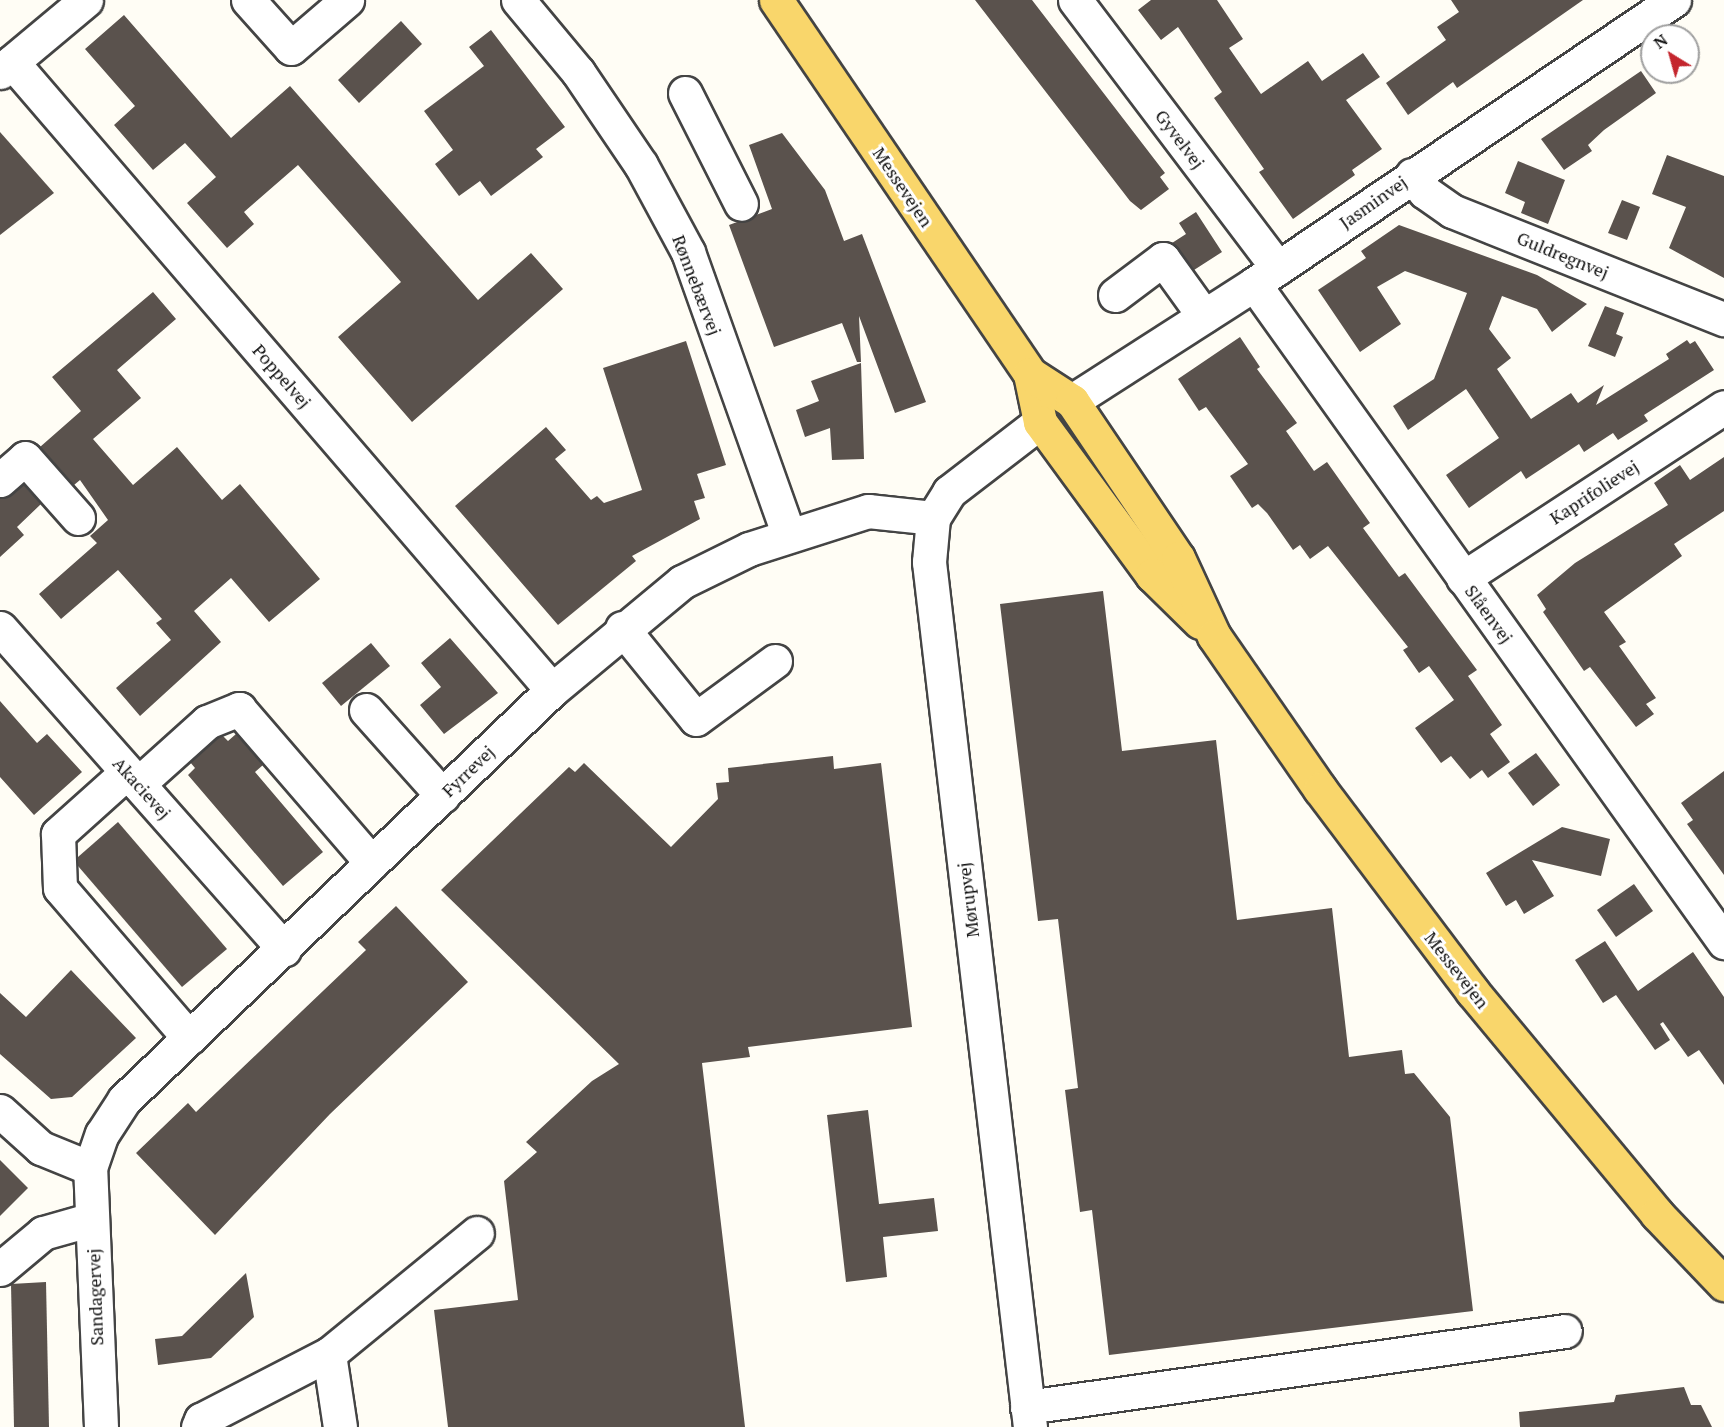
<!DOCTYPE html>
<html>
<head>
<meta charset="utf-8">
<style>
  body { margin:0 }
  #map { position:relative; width:1724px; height:1427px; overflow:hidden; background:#fffdf5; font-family:"PT Serif",serif }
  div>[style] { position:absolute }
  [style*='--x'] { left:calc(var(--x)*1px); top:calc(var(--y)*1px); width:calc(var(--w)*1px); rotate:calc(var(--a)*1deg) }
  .building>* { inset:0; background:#5a524d }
  .roads { filter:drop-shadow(2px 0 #444) drop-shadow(-2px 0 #444) drop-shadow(0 2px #444) drop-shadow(0 -2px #444) }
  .minor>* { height:33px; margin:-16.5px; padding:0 16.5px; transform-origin:16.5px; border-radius:16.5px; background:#fff }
  .major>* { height:33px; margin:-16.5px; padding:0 16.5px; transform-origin:16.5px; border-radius:16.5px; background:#f9d66b }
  span { translate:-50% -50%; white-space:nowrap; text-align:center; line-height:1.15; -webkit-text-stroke:6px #fff; paint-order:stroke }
  .street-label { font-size:18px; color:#111 }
  .north { position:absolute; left:1640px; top:24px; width:60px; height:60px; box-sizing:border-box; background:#fff; border:2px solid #a0a0a0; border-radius:50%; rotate:323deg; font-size:16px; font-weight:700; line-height:24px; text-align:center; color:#111 }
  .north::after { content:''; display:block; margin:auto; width:21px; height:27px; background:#c4262e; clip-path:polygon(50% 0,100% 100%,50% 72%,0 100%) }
</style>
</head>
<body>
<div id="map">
  <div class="building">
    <i style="clip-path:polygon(975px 0,1032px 0,1165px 173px,1160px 177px,1169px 189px,1141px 210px,1130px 201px)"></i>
    <i style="clip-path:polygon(1151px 0,1217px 0,1243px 39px,1229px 48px,1261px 94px,1308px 61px,1322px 81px,1363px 53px,1380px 77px,1346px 100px,1382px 149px,1352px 170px,1355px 175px,1293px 219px,1259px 172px,1264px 169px,1214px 98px,1222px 92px,1178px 27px,1161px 40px,1138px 10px)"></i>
    <i style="clip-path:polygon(1451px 0,1583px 0,1457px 88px,1453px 82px,1408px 115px,1386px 83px,1446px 40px,1437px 27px,1459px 12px)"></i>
    <i style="clip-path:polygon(124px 15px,231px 138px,290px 86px,478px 300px,531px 253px,563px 289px,412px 422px,338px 337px,401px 282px,298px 165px,244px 212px,254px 224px,227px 248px,187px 203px,216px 177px,185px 143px,153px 170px,114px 125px,135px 106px,85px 49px)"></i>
    <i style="clip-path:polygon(401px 21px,422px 44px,359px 103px,338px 80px)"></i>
    <i style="clip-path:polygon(491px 30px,565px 127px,536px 149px,543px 157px,491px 196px,480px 181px,459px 196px,435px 164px,453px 150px,424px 111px,484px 66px,469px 47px)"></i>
    <i style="clip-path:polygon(1641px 71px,1656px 93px,1604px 130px,1588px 145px,1592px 151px,1564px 170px,1541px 139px)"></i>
    <i style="clip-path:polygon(0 132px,54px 193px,0 235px)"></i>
    <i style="clip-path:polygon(782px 133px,825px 190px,844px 241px,862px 234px,926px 402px,895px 413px,859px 316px,861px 362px,857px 362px,842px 323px,774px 347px,729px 225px,772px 209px,749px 145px)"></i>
    <i style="clip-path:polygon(1667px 155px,1724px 176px,1724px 278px,1669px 248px,1686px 207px,1652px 194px)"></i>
    <i style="clip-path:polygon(1518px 161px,1565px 180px,1548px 224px,1521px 213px,1525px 202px,1505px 193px)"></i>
    <i style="clip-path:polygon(1622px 200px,1640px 207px,1627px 240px,1608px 233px)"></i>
    <i style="clip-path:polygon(1196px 212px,1222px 252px,1194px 270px,1172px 243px,1186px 234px,1179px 223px)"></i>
    <i style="clip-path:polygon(1399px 225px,1537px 275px,1587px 304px,1552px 332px,1537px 309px,1502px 296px,1489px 329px,1511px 358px,1497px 369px,1531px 419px,1571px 393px,1578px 403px,1604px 385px,1596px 405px,1669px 359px,1666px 354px,1687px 340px,1690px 344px,1695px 341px,1714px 370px,1644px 415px,1648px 421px,1618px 440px,1613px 433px,1584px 452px,1579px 444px,1526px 479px,1521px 471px,1469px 508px,1446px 475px,1499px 438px,1466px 389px,1408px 430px,1393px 406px,1434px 379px,1467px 293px,1405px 271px,1377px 287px,1401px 324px,1360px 352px,1318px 290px,1366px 258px,1361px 251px)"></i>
    <i style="clip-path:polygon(153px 292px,176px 319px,117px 370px,141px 398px,93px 439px,133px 485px,177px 447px,222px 500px,240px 484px,320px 579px,269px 622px,231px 578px,194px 611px,221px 642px,140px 716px,116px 688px,171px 640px,156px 623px,162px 619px,118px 570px,61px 619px,39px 594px,97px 543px,90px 536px,108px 520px,80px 480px,74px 485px,40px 447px,81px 411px,52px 377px)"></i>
    <i style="clip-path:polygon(1605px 306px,1624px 313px,1616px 334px,1623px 337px,1615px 357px,1588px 346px)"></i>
    <i style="clip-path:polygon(1240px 337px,1260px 367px,1257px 369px,1297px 423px,1286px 431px,1314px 471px,1327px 462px,1370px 523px,1363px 528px,1399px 577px,1405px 573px,1477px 670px,1468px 676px,1502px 725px,1490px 734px,1510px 762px,1488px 778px,1482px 770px,1470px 779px,1451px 756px,1441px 763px,1415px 728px,1454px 700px,1429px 666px,1419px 673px,1403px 650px,1408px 647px,1328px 546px,1310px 559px,1300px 545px,1293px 550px,1267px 513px,1258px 504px,1252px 508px,1230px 476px,1248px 464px,1206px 407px,1199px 411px,1178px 379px)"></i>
    <i style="clip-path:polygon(686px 341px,726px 465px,697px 474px,705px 498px,694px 501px,700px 519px,632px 556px,636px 561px,558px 625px,455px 506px,546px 427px,566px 450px,555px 459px,591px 500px,597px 496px,604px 503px,642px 490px,603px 368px)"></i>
    <i style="clip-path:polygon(861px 363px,864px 459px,832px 460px,830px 428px,805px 437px,796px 410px,819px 401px,811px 381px)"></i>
    <i style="clip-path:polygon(1724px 457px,1724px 511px,1674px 544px,1682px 556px,1604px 612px,1626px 642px,1619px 646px,1656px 698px,1646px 704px,1654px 714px,1636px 727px,1590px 667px,1584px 671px,1543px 612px,1546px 609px,1537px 595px,1575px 563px,1668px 505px,1654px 483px,1680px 465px,1690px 480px)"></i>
    <i style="clip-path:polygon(23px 484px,41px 504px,17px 527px,24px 535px,0 557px,0 498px)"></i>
    <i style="clip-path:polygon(1103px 591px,1122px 751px,1216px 740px,1237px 920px,1332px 908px,1349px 1057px,1402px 1050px,1405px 1074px,1414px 1073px,1450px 1117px,1473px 1311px,1109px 1355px,1092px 1210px,1080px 1212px,1065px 1090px,1078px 1088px,1058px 919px,1038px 921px,1000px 604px)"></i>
    <i style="clip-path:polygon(450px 638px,498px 693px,444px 734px,420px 705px,441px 687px,421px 663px)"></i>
    <i style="clip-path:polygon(371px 643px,390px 666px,341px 706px,322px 683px)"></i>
    <i style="clip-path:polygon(0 701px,37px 743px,47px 734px,82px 772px,34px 815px,0 777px)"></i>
    <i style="clip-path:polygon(236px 734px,263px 765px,255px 772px,323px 852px,283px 886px,188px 775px,195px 768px,190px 762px,217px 738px,223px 736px,228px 741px)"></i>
    <i style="clip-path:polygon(1536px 753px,1560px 785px,1533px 806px,1508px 773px)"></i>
    <i style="clip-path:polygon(833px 756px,834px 769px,881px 763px,912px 1027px,748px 1047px,750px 1057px,702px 1063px,745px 1427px,448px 1427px,434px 1310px,518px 1300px,504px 1181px,537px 1152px,526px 1142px,592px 1081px,619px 1064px,441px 890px,569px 767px,575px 772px,584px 763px,671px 847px,718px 799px,716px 783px,729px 782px,728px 768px)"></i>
    <i style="clip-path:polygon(1724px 771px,1724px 875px,1687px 824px,1693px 820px,1681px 803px)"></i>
    <i style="clip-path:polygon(118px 822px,227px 949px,182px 987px,78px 866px,78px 857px)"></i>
    <i style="clip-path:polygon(1562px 827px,1610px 839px,1601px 876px,1532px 860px,1554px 896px,1524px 914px,1516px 900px,1506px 906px,1486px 873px)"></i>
    <i style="clip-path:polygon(1634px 884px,1653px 911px,1616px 937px,1597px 910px)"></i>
    <i style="clip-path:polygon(396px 906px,468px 982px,330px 1114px,215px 1235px,136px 1153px,188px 1103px,196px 1112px,366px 950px,358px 942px)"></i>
    <i style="clip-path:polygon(1605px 941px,1638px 991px,1693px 952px,1724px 997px,1724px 1085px,1699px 1050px,1688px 1057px,1663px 1022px,1660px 1024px,1670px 1040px,1655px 1050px,1616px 995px,1603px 1003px,1575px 960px)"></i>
    <i style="clip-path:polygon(71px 970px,136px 1038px,72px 1097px,51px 1099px,0 1054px,0 993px,26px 1017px)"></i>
    <i style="clip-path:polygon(868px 1110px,879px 1204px,934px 1198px,938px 1231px,883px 1237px,887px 1277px,846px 1282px,827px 1115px)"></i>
    <i style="clip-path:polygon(0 1160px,28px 1188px,0 1216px)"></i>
    <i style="clip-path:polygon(246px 1273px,254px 1317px,211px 1358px,158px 1365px,155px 1339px,182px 1336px)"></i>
    <i style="clip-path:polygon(46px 1282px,49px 1427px,14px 1427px,11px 1284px)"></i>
    <i style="clip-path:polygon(1684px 1387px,1691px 1405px,1701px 1405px,1712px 1427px,1520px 1427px,1519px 1412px,1614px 1402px,1616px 1395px)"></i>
  </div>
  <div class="roads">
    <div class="minor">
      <i style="--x:248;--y:0;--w:64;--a:48.1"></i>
      <i style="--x:291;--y:48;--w:74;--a:-40.6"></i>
      <i style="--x:518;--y:0;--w:94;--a:50.2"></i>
      <i style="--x:578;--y:72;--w:112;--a:55.9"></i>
      <i style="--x:641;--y:165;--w:99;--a:61.6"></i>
      <i style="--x:688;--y:252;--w:300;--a:70.4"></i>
      <i style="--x:1075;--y:0;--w:336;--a:52.9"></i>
      <i style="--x:12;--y:62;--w:828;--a:49.31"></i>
      <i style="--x:0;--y:72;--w:112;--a:-39.9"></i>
      <i style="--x:685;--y:93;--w:124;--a:63.2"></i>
      <i style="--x:1412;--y:175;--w:21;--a:53"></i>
      <i style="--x:1425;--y:192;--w:33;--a:35"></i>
      <i style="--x:1452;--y:211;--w:293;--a:21.7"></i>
      <i style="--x:1254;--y:284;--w:809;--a:54.46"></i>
      <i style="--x:1115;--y:295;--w:60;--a:-36.9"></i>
      <i style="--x:1163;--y:259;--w:70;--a:54.3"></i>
      <i style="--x:1072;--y:401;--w:216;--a:-32.7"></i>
      <i style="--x:1254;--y:284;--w:507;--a:-34.07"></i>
      <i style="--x:0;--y:480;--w:33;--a:-41"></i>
      <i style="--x:25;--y:458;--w:80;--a:48.5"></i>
      <i style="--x:1463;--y:578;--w:312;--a:-33.2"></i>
      <i style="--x:0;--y:628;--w:429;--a:48.5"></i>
      <i style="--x:622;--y:628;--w:117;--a:50.9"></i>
      <i style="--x:696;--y:719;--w:98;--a:-36.3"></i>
      <i style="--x:366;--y:710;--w:115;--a:48.2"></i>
      <i style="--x:127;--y:772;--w:93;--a:138.1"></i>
      <i style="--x:58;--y:834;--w:54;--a:87.9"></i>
      <i style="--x:60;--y:888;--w:198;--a:49.3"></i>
      <i style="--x:138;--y:784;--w:93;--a:-41.9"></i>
      <i style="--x:207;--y:722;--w:35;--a:-22"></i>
      <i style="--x:239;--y:709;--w:203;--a:49.2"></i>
      <i style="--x:0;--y:1111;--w:55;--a:42.1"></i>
      <i style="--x:41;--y:1148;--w:53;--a:22.2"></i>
      <i style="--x:0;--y:1269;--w:56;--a:-39.9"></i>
      <i style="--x:43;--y:1233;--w:51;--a:-15.9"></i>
      <i style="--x:1027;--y:1407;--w:543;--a:-8.04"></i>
      <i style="--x:101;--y:1427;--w:259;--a:-92.4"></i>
      <i style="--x:90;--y:1168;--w:36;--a:-71"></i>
      <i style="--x:102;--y:1134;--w:40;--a:-57.1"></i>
      <i style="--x:124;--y:1100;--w:593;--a:-43.77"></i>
      <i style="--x:552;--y:690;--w:169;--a:-39.7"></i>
      <i style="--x:682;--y:582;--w:75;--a:-26.2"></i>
      <i style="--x:749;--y:549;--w:125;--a:-17.7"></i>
      <i style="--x:868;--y:511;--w:65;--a:6.1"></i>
      <i style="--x:198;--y:1427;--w:8;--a:-67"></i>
      <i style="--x:201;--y:1420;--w:144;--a:-27.3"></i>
      <i style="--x:340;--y:1427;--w:74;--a:-98.6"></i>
      <i style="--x:329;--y:1354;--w:191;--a:-39.3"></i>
      <i style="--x:1030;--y:1427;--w:871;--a:-96.66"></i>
      <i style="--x:929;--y:562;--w:44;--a:-84.8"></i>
      <i style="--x:933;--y:518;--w:31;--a:-58"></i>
      <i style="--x:949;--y:492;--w:115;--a:-37.6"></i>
    </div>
    <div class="major">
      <i style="--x:776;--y:0;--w:452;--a:55.8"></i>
      <i style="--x:1030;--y:374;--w:49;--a:78.2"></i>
      <i style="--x:1040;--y:422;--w:190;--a:53.8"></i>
      <i style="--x:1152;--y:575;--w:67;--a:44.4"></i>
      <i style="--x:1030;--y:374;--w:50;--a:32.7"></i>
      <i style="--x:1072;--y:401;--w:189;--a:56"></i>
      <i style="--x:1178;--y:558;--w:86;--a:65.2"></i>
      <i style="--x:1214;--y:636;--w:186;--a:55.3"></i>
      <i style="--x:1320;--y:789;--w:253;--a:53"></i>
      <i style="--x:1472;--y:991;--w:290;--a:50.3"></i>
      <i style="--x:1657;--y:1214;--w:97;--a:46.3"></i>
    </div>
  </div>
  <div class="street-label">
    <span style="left:1180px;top:139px;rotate:53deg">Gyvelvej</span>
    <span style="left:903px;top:187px;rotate:56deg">Messevejen</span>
    <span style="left:1373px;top:202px;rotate:-35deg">Jasminvej</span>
    <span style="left:1563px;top:255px;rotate:22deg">Guldregnvej</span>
    <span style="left:697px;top:285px;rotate:69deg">Rønnebærvej</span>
    <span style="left:282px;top:376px;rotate:49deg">Poppelvej</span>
    <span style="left:1594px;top:492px;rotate:-33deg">Kaprifolievej</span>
    <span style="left:1489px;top:614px;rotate:54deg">Slåenvej</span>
    <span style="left:468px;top:771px;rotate:-44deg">Fyrrevej</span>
    <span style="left:142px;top:788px;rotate:48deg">Akacievej</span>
    <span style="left:968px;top:900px;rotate:-97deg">Mørupvej</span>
    <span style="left:1457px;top:970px;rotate:52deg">Messevejen</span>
    <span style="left:95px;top:1297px;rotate:-92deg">Sandagervej</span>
  </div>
  <div class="north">N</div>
</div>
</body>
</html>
